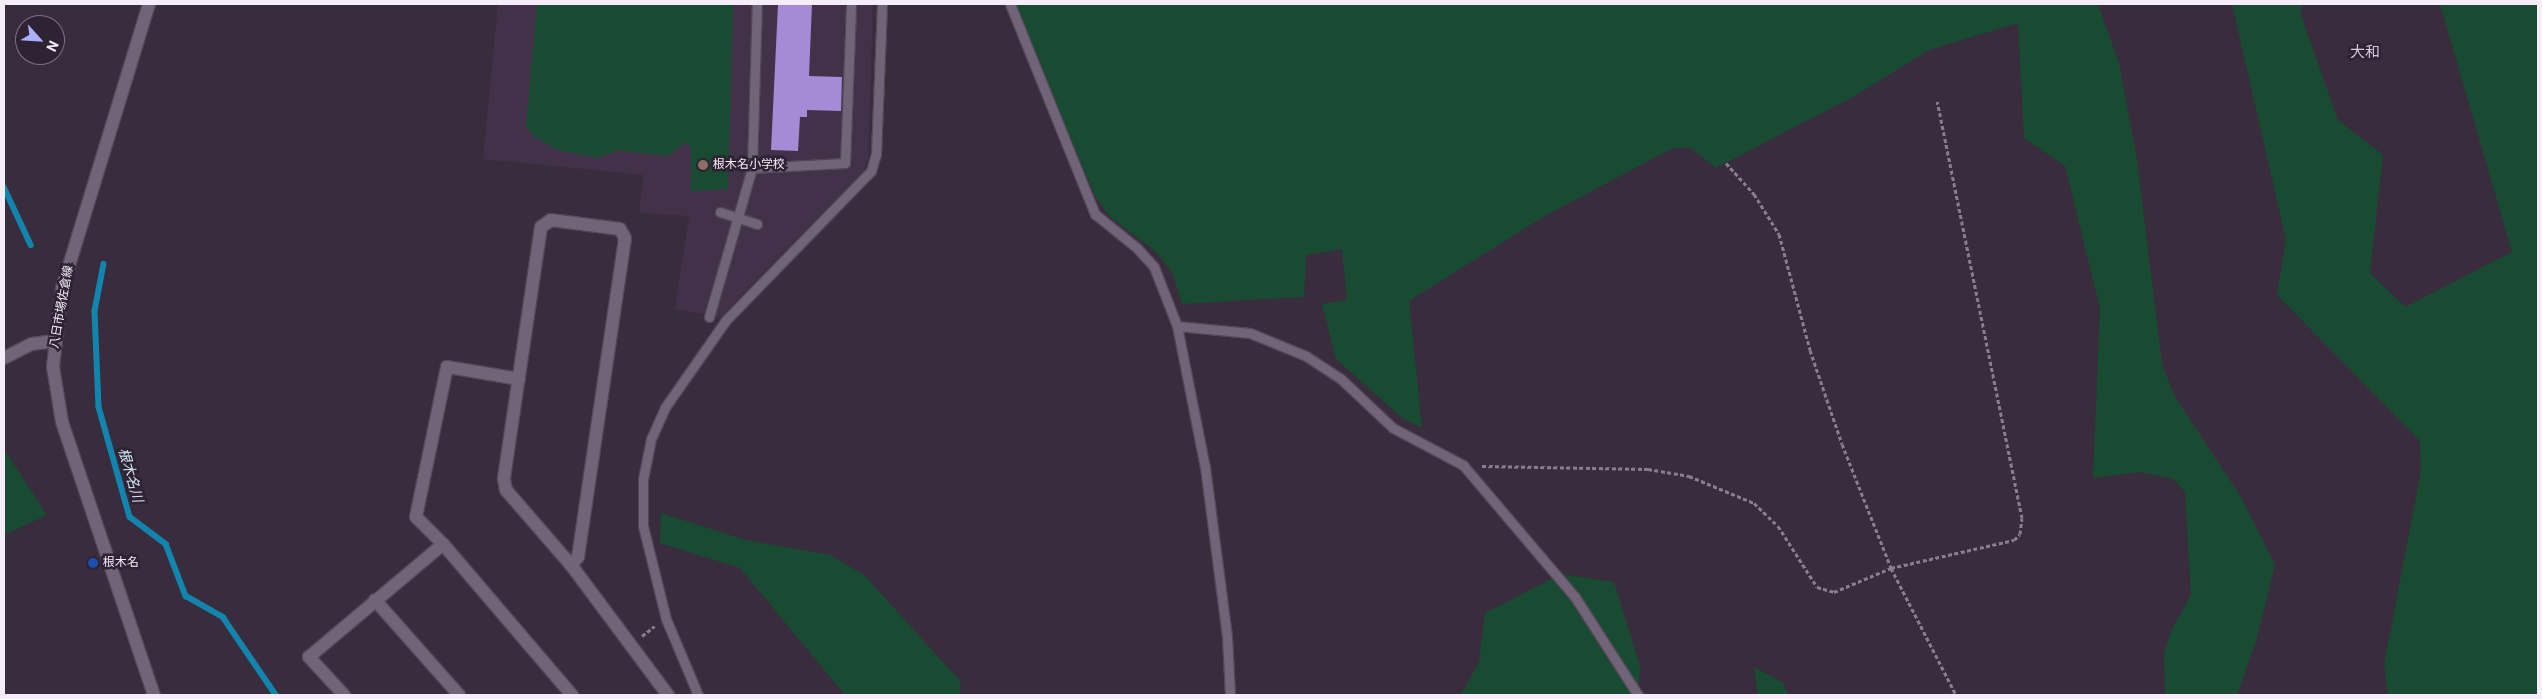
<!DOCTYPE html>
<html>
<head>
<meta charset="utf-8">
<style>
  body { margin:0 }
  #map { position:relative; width:2542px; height:699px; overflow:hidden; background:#382c3d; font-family:Roboto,"Noto Sans JP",sans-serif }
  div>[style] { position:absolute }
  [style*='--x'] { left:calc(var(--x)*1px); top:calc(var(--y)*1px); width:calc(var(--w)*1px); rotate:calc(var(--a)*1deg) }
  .built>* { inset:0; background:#423249 }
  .green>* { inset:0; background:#184b31 }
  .stream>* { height:5.5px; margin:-2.75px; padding:0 2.75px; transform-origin:2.75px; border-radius:2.75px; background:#1285ae }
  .building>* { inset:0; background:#a58ad5 }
  .path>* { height:3px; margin-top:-1.5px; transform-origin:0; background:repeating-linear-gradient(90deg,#887e8d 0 4px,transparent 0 6.5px) }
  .roads { filter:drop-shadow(1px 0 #524857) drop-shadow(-1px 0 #524857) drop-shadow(0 1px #524857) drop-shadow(0 -1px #524857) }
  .service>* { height:9px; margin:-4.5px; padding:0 4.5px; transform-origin:4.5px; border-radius:4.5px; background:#726478 }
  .minor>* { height:12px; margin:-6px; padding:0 6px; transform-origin:6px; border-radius:6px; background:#726478 }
  .secondary>* { height:12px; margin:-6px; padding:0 6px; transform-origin:6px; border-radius:6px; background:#726478 }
  .dots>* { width:14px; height:14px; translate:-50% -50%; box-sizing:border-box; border:2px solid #2e2233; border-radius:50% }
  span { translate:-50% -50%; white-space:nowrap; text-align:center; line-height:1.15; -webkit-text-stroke:5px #2e2233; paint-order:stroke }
  .poi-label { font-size:12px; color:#f5edf9 }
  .left { translate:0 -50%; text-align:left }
  .street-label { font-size:12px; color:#f5edf9 }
  .water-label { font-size:14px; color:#d0e6f1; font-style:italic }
  .quarter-label { font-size:15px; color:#d8c8df }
  .frame { position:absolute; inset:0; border:5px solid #f5edf9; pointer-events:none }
  .north { position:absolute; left:15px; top:15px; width:50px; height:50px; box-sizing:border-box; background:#2e2233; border:1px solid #7e7382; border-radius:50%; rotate:116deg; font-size:14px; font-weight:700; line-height:20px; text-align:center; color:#f5edf9 }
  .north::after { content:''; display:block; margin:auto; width:18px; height:22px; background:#abaffb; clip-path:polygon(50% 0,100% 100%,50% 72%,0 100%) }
</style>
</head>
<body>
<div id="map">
  <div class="built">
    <i style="clip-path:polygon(498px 4px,873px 4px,868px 159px,864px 170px,720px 317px,675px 309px,689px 216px,639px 213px,644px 175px,483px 159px)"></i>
  </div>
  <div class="green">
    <i style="clip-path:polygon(537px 4px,733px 4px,728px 189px,691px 191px,691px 147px,686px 142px,668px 156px,618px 150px,598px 158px,558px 150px,535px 137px,526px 127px)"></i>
    <i style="clip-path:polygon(1015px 4px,2098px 4px,2119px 63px,2137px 159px,2162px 364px,2174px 395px,2241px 497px,2275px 565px,2256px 641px,2237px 695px,2165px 695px,2164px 653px,2172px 629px,2191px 595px,2185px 492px,2173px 479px,2140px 472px,2093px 478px,2100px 308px,2065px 166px,2024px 138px,2018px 23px,1929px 50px,1853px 97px,1716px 168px,1691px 148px,1673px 148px,1543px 217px,1409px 301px,1422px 428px,1402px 418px,1336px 359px,1322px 304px,1347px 300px,1342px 249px,1306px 255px,1304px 297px,1182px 304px,1172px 272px,1156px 252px,1109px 216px,1095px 196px)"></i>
    <i style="clip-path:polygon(2232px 4px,2302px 4px,2301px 15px,2338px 120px,2383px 155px,2370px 273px,2405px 307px,2512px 252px,2440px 4px,2538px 4px,2538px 695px,2388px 695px,2384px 665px,2421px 471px,2420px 441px,2277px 295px,2286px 240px)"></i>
    <i style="clip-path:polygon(4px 449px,47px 515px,4px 535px)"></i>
    <i style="clip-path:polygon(661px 513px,746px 540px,830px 555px,864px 575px,961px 682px,959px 695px,845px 695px,740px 568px,660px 543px)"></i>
    <i style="clip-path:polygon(1561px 574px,1614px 582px,1640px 666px,1638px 695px,1461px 695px,1479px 662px,1485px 613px)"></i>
    <i style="clip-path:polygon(1754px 667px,1783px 683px,1788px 695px,1758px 695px)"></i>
  </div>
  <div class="stream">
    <i style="--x:4;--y:187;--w:64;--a:65"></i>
    <i style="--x:104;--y:264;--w:48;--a:100.8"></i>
    <i style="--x:95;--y:311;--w:96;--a:87.6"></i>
    <i style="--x:99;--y:407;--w:114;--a:74.3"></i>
    <i style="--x:130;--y:517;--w:45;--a:36.9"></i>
    <i style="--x:166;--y:544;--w:56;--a:69"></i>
    <i style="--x:186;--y:596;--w:43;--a:29.6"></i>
    <i style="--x:223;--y:617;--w:94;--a:55.8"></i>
  </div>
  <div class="building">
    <i style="clip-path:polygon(778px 4px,812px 4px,809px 76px,842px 77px,841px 111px,807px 110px,807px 117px,800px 117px,798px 151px,771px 150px)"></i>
  </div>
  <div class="path">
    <i style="--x:1726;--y:163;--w:42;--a:47.9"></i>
    <i style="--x:1754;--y:194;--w:47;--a:58"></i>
    <i style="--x:1779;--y:234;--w:120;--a:75"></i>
    <i style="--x:1810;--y:350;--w:99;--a:71.2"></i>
    <i style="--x:1842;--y:444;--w:133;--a:68.4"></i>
    <i style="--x:1891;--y:568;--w:143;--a:62.9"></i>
    <i style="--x:1482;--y:466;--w:166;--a:1"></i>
    <i style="--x:1648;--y:469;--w:42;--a:9.7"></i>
    <i style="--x:1689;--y:476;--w:70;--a:22.6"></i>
    <i style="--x:1754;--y:503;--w:33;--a:44"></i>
    <i style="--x:1778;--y:526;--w:72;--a:57.4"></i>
    <i style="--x:1817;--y:587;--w:18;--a:16"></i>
    <i style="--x:1834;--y:592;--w:62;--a:-22.8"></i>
    <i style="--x:1891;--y:568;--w:126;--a:-12.8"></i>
    <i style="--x:2014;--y:540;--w:8;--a:-45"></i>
    <i style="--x:2020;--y:534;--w:16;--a:-83"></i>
    <i style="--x:2022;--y:518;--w:425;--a:-101.5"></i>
    <i style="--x:642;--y:636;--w:16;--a:-38"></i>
  </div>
  <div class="roads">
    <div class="service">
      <i style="--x:1010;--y:4;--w:227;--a:68"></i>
      <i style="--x:1095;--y:214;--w:54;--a:39"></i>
      <i style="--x:1137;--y:248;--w:25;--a:48"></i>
      <i style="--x:1154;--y:267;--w:63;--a:68.7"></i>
      <i style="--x:1177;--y:326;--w:144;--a:78.8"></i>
      <i style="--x:1205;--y:467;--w:171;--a:82.6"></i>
      <i style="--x:1227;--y:637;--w:58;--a:87"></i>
      <i style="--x:752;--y:168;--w:93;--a:-3.1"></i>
      <i style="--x:845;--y:163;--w:159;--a:-87.8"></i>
      <i style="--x:720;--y:212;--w:39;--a:18"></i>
      <i style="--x:709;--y:317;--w:155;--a:-73.9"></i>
      <i style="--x:752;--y:168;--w:164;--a:-88.3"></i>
      <i style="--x:1177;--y:326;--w:73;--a:5.5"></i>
      <i style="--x:1250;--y:333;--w:61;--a:22.3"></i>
      <i style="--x:1306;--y:356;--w:42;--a:33.3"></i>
      <i style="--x:1341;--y:379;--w:71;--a:43.3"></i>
      <i style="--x:1393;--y:428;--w:79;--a:27.9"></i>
      <i style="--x:1463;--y:465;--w:173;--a:49.7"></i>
      <i style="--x:1575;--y:597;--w:117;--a:57.3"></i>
      <i style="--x:698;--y:695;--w:82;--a:-112.8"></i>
      <i style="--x:666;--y:619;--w:96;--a:-103.9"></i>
      <i style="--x:643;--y:526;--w:47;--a:-90"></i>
      <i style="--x:643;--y:479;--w:41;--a:-78.7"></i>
      <i style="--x:651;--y:439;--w:36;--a:-66"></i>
      <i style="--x:666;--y:406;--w:105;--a:-55.1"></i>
      <i style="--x:726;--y:320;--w:208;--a:-45.8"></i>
      <i style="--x:871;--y:171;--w:18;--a:-74"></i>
      <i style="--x:876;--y:154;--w:150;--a:-87.7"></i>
    </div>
    <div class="minor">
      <i style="--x:4;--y:358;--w:31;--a:-27"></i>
      <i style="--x:32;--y:344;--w:22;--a:-8"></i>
      <i style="--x:519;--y:379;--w:73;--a:-170.5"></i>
      <i style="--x:447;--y:367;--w:153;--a:101.7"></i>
      <i style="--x:416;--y:517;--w:38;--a:45"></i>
      <i style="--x:443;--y:544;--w:199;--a:49.5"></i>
      <i style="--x:571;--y:565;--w:11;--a:-49"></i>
      <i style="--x:578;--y:557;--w:322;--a:-81.6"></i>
      <i style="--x:625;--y:238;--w:10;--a:-119"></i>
      <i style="--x:620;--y:229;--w:70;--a:-172.6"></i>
      <i style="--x:551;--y:220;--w:12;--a:145"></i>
      <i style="--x:541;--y:227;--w:255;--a:98.4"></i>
      <i style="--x:504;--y:479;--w:11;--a:80"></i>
      <i style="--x:506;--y:490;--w:99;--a:49.1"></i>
      <i style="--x:571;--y:565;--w:162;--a:53.3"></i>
      <i style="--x:375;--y:600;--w:127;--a:48.5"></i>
      <i style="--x:344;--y:695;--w:52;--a:-132.6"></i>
      <i style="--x:309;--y:657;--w:175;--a:-40.1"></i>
    </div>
    <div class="secondary">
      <i style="--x:149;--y:4;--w:298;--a:107"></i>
      <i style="--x:62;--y:289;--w:79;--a:96.6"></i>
      <i style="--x:53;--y:367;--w:56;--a:80.7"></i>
      <i style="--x:62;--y:422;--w:288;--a:71.4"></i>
    </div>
  </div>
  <div class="dots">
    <i style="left:703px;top:165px;background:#8d6e63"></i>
    <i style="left:93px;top:563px;background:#1a4fb4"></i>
  </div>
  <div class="poi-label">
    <span class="left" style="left:713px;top:165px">根木名小学校</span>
    <span class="left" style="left:103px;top:563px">根木名</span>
  </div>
  <div class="street-label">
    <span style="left:62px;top:307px;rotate:-80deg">八日市場佐倉線</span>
  </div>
  <div class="water-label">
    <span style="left:131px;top:475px;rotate:74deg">根木名川</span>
  </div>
  <div class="quarter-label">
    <span style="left:2365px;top:53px">大和</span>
  </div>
  <div class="frame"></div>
  <div class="north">N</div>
</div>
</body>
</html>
